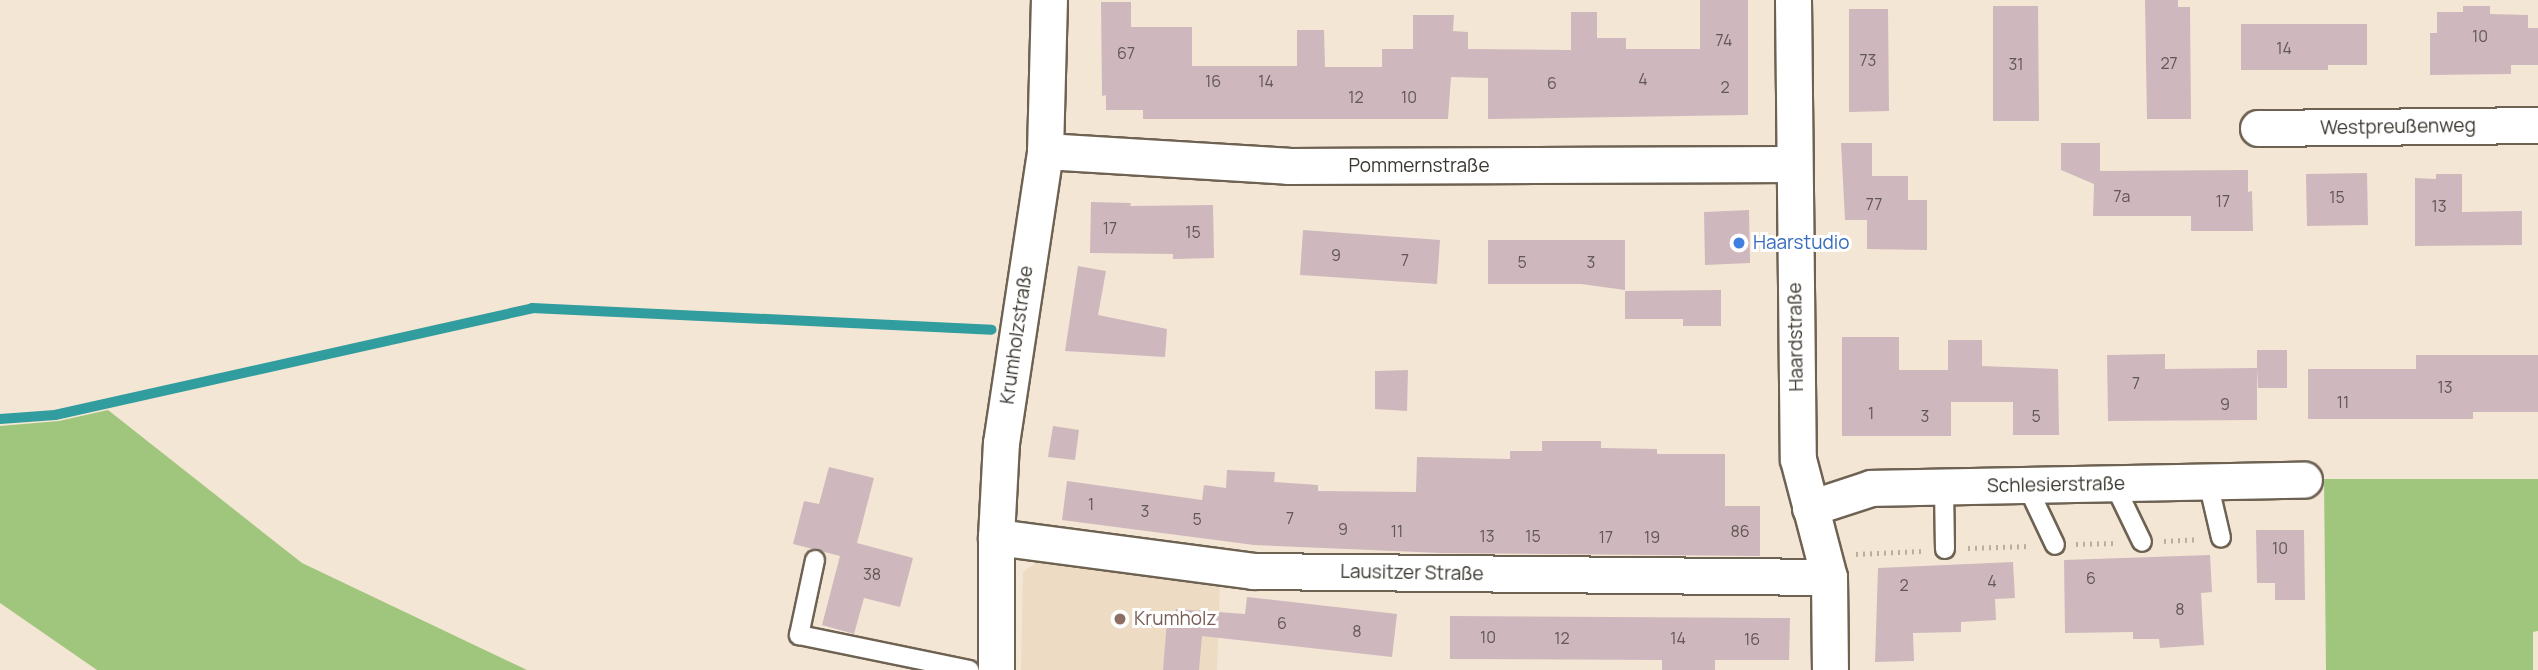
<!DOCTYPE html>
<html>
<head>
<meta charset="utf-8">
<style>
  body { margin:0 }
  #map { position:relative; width:2538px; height:670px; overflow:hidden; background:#f4e6d4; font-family:Manrope,sans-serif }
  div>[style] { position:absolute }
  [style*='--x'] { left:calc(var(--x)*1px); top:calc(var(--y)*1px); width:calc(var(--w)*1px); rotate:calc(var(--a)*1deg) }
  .built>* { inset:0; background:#eddbc3 }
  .green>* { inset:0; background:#a0c67d }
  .stream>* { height:10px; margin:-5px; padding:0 5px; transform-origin:5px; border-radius:5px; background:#319d9e }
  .building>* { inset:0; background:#cfb7be }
  .path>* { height:4.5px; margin-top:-2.25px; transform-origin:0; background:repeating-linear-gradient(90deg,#b9aea0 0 2px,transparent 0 7px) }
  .roads { filter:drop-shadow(2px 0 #6e6252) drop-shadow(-2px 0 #6e6252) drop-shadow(0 2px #6e6252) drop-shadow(0 -2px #6e6252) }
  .service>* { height:18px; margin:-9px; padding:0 9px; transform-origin:9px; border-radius:9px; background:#fff }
  .minor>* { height:35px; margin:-17.5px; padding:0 17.5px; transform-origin:17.5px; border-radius:17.5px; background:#fff }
  .dots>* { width:19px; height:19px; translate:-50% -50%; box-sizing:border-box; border:4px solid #fff; border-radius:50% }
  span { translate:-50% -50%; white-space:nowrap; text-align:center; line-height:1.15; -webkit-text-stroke:6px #fff; paint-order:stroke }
  .number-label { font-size:16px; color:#615754 }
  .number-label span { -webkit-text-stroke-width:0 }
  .street-label { font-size:19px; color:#3c3730 }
  .shop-label { font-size:19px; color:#366cbe }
  .left { translate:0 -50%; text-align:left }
  .education-label { font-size:19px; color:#785e54 }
</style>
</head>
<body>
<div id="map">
  <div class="built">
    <i style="clip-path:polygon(1043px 558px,1220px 581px,1217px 670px,1021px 670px,1023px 572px)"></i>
  </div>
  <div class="green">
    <i style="clip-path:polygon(108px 410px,302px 563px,527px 670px,97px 670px,0 603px,0 426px,59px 421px)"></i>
    <i style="clip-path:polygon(2538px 479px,2538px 631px,2533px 632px,2533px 670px,2326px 670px,2324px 479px)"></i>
  </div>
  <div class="stream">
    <i style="--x:0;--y:419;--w:55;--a:-4.2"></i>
    <i style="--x:55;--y:415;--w:489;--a:-12.6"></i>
    <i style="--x:532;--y:308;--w:460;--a:2.7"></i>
  </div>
  <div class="building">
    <i style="clip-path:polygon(1700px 0,1748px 0,1748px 115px,1488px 119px,1488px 78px,1451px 77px,1448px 119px,1143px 119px,1143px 110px,1106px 110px,1106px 95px,1102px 96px,1101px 2px,1131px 2px,1131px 27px,1192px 27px,1192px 66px,1297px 66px,1297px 30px,1324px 30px,1325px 67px,1382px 67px,1382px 49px,1413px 49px,1413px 15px,1454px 15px,1453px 31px,1468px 32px,1468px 49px,1571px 50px,1571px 12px,1597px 12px,1597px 38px,1626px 38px,1626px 49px,1700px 49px)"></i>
    <i style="clip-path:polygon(2145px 0,2178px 0,2178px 7px,2190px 7px,2191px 119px,2147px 119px)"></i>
    <i style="clip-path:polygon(1993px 6px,2038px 6px,2039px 121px,1993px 121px)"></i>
    <i style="clip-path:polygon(2463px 6px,2490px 6px,2490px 14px,2528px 15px,2528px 28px,2538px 28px,2538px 65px,2511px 65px,2511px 74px,2430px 75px,2430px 33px,2437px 33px,2437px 12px,2463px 12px)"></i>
    <i style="clip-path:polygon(1849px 9px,1888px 9px,1889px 111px,1849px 112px)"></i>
    <i style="clip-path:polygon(2241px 24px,2367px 24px,2367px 65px,2328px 65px,2328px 70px,2241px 70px)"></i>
    <i style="clip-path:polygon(1841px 143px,1872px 143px,1872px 176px,1908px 176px,1908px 200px,1927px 200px,1927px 250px,1867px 249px,1867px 220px,1845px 220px)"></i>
    <i style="clip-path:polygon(2061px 143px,2100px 143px,2100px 171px,2248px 170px,2248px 192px,2252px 191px,2253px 231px,2191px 231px,2191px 216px,2093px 216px,2094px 184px,2061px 170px)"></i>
    <i style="clip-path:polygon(2367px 173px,2368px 225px,2307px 226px,2306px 174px)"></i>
    <i style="clip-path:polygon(2436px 174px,2462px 174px,2462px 212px,2522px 211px,2522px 245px,2415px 246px,2415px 178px,2436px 179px)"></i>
    <i style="clip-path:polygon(1091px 202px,1131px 203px,1130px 206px,1213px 205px,1214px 258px,1173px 259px,1173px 254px,1090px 253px)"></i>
    <i style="clip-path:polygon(1749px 210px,1750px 263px,1705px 265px,1704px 212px)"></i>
    <i style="clip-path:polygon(1303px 230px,1440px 240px,1437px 284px,1300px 275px)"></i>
    <i style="clip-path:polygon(1488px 240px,1625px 240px,1625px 290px,1581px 284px,1488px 284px)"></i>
    <i style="clip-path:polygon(1078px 266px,1106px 271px,1098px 315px,1167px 329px,1165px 357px,1065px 351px)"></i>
    <i style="clip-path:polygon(1721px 290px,1721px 326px,1683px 326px,1683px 319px,1625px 319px,1625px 291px)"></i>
    <i style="clip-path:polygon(1842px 337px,1899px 337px,1899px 370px,1948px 370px,1948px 340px,1982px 340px,1982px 366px,2058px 369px,2059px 435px,2013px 435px,2013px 402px,1951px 402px,1951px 436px,1842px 436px)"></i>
    <i style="clip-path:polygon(2257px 350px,2287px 350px,2287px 388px,2258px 388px,2257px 369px,2257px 420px,2108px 421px,2107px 355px,2165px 354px,2165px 369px,2257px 368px)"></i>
    <i style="clip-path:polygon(2416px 355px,2538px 355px,2538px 412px,2473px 412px,2473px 419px,2308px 419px,2308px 369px,2416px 369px)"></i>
    <i style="clip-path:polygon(1408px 370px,1407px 411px,1375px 409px,1375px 371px)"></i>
    <i style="clip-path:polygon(1053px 426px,1079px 430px,1075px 460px,1048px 457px)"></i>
    <i style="clip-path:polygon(1542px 441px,1601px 441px,1601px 448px,1657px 449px,1657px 454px,1725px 454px,1725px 506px,1760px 506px,1760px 556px,1441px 553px,1254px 545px,1062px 520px,1067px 481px,1202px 500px,1204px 485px,1226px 488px,1227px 470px,1275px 472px,1274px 482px,1318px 485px,1318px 491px,1416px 492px,1417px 457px,1510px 459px,1510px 451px,1542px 451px)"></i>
    <i style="clip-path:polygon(829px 467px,874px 478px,857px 543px,913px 558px,900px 607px,864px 598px,854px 634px,822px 625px,840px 556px,793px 544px,804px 501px,819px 504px)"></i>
    <i style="clip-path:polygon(2256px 530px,2304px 530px,2305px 600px,2275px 600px,2275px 583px,2257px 583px)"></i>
    <i style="clip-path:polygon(2210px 555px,2212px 592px,2201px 593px,2204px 645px,2160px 648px,2159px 639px,2133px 639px,2133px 632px,2065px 633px,2064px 560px)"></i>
    <i style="clip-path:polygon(2013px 562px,2015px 598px,1995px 599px,1996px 620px,1961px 622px,1961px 632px,1913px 633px,1914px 661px,1875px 662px,1878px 568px)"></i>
    <i style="clip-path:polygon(1247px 597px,1397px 614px,1392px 657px,1202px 636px,1199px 670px,1163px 670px,1167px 621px,1175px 622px,1176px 609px,1245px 614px)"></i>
    <i style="clip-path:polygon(1450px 616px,1790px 618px,1789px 660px,1715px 660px,1715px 670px,1662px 670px,1662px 660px,1450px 659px)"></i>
  </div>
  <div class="path">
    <i style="--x:2164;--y:541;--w:33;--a:-3"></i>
    <i style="--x:2076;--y:544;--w:40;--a:-1.4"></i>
    <i style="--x:1968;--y:548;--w:61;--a:-1.9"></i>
    <i style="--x:1856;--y:554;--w:65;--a:-2.6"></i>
  </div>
  <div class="roads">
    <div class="service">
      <i style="--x:2208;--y:482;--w:57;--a:76.9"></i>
      <i style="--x:2114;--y:484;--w:64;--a:64.2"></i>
      <i style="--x:2027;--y:486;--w:65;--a:64.6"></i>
      <i style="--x:1944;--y:487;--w:62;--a:89.1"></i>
      <i style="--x:815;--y:560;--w:77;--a:102"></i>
      <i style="--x:799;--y:635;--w:174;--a:11.6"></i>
    </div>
    <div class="minor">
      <i style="--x:1793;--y:0;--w:459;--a:89.4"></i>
      <i style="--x:1798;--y:459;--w:122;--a:75.3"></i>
      <i style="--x:1829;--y:577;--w:93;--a:89.4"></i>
      <i style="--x:2258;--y:128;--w:280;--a:-0.6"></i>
      <i style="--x:1045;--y:151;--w:243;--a:3.5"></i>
      <i style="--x:1288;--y:166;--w:506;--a:-0.23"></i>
      <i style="--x:1810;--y:508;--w:64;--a:-18.2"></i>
      <i style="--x:1871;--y:488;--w:433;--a:-1.1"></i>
      <i style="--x:996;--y:537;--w:259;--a:7.5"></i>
      <i style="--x:1253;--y:571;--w:576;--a:0.6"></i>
      <i style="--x:996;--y:670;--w:133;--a:-90"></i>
      <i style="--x:996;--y:537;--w:94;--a:-87"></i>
      <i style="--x:1001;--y:443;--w:295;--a:-81.4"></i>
      <i style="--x:1045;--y:151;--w:151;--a:-88.5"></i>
    </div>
  </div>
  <div class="dots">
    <i style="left:1739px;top:243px;background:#3f7fe0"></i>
    <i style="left:1120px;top:619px;background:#8d6e63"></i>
  </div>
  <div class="number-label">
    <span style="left:2480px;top:36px">10</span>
    <span style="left:1724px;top:40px">74</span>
    <span style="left:2284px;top:48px">14</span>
    <span style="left:1126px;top:53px">67</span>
    <span style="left:1868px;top:60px">73</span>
    <span style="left:2169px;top:63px">27</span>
    <span style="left:2016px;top:64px">31</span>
    <span style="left:1643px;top:79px">4</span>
    <span style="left:1213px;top:81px">16</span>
    <span style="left:1266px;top:81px">14</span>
    <span style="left:1552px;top:83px">6</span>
    <span style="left:1725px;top:87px">2</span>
    <span style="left:1356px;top:97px">12</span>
    <span style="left:1409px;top:97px">10</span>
    <span style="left:2122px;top:196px">7a</span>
    <span style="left:2337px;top:197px">15</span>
    <span style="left:2223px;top:201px">17</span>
    <span style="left:1874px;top:204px">77</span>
    <span style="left:2439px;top:206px">13</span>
    <span style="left:1110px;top:228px">17</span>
    <span style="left:1193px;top:232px">15</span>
    <span style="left:1336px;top:255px">9</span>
    <span style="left:1405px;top:260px">7</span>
    <span style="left:1522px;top:262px">5</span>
    <span style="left:1591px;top:262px">3</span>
    <span style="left:2136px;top:383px">7</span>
    <span style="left:2445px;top:387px">13</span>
    <span style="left:2343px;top:402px">11</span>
    <span style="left:2225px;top:404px">9</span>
    <span style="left:1871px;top:413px">1</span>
    <span style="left:1925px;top:416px">3</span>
    <span style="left:2036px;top:416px">5</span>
    <span style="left:1091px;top:504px">1</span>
    <span style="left:1145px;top:511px">3</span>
    <span style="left:1290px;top:518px">7</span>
    <span style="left:1197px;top:519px">5</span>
    <span style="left:1343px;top:529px">9</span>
    <span style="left:1397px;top:531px">11</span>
    <span style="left:1740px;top:531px">86</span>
    <span style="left:1487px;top:536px">13</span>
    <span style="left:1533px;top:536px">15</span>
    <span style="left:1606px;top:537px">17</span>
    <span style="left:1652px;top:537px">19</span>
    <span style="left:2280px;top:548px">10</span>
    <span style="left:872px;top:574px">38</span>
    <span style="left:2091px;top:578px">6</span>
    <span style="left:1992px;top:581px">4</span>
    <span style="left:1904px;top:585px">2</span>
    <span style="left:2180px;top:609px">8</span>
    <span style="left:1282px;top:623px">6</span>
    <span style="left:1357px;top:631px">8</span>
    <span style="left:1488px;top:637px">10</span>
    <span style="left:1562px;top:638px">12</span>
    <span style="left:1678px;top:638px">14</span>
    <span style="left:1752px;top:639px">16</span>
  </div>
  <div class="street-label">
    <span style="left:2398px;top:127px;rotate:-1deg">Westpreußenweg</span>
    <span style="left:1419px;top:166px">Pommernstraße</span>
    <span style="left:1017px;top:335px;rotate:-82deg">Krumholzstraße</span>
    <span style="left:1796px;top:337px;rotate:-91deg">Haardstraße</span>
    <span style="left:2056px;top:485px;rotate:-1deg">Schlesierstraße</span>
    <span style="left:1412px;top:573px;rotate:1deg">Lausitzer Straße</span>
  </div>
  <div class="shop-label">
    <span class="left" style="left:1753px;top:243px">Haarstudio</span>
  </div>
  <div class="education-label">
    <span class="left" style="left:1134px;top:619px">Krumholz</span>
  </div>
</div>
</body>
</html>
